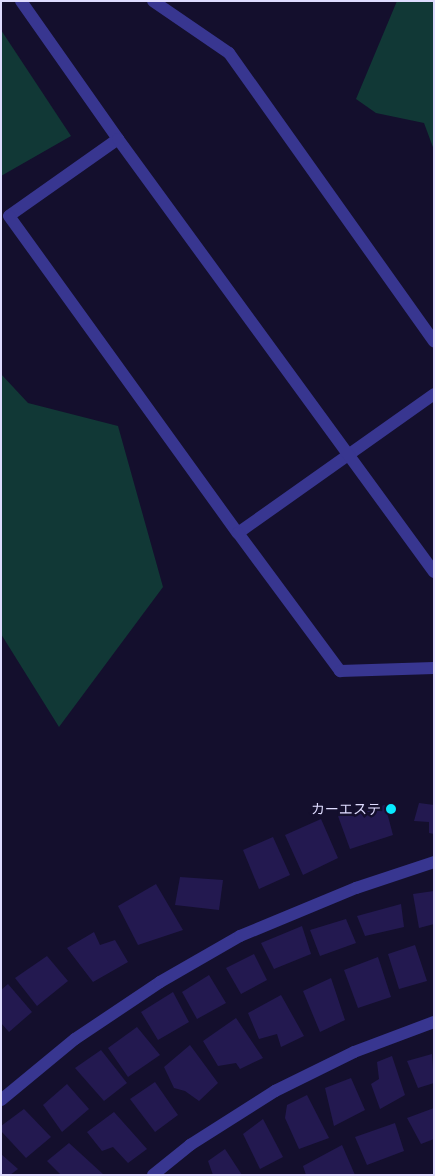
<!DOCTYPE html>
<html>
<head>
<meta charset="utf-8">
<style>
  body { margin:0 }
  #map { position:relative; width:435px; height:1176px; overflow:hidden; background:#140f2d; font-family:"IBM Plex Sans","Noto Sans JP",sans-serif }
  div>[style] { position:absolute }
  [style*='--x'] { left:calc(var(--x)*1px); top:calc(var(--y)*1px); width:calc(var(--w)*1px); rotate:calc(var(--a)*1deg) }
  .green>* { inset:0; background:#113836 }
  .building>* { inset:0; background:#231950 }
  .street>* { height:12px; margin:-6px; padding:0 6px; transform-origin:6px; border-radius:6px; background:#383690 }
  .dots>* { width:14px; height:14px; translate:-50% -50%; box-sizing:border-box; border:2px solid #140f2d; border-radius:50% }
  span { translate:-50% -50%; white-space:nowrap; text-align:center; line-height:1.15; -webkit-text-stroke:5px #140f2d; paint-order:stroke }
  .poi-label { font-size:14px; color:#dfdcff }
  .right { translate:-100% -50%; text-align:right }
  .frame { position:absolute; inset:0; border:2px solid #dfdcff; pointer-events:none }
</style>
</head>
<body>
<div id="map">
  <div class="green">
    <i style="clip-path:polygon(397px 1px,434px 1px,434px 150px,424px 123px,376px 113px,356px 99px)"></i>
    <i style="clip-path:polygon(1px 30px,71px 136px,1px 176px)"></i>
    <i style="clip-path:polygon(1px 374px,28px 403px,118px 426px,163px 587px,59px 727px,1px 634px)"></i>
  </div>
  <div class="building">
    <i style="clip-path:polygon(419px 803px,434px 805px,434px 834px,429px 833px,429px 822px,414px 821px)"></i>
    <i style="clip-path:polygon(385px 805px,393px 835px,350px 849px,338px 816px)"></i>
    <i style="clip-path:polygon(321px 819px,338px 858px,303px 875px,285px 835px)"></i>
    <i style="clip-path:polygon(273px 837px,290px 875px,259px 889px,243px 850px)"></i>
    <i style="clip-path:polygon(180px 877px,223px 880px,219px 910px,175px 905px)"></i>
    <i style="clip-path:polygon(156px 884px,183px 930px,138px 945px,118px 906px)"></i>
    <i style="clip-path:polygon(434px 891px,434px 924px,419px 928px,413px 894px)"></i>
    <i style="clip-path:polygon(401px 904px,404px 927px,365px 936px,357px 916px)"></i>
    <i style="clip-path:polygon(346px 919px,356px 943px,320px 956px,310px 930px)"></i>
    <i style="clip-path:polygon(302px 926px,311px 954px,274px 969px,261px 943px)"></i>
    <i style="clip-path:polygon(94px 932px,100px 945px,115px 940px,128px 962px,93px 982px,67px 948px)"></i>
    <i style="clip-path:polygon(415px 945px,427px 981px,399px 989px,388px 954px)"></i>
    <i style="clip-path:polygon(254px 954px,267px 980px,241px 994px,226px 968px)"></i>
    <i style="clip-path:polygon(47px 956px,68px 981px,37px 1006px,15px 978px)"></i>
    <i style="clip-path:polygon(378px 957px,391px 997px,358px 1008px,344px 970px)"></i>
    <i style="clip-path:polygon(209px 975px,226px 1003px,197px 1019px,182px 992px)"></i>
    <i style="clip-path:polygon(331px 978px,345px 1020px,320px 1032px,303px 991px)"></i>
    <i style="clip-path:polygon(8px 984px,32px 1012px,9px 1032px,1px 1023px,1px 990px)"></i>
    <i style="clip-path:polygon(173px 992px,189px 1022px,158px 1040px,141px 1012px)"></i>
    <i style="clip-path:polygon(281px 995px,304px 1036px,281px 1047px,277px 1034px,259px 1039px,248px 1013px)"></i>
    <i style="clip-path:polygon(236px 1018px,263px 1058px,240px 1069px,236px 1063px,218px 1066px,203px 1041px)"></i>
    <i style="clip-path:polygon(137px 1027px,160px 1055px,128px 1077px,108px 1048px)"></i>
    <i style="clip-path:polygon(190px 1045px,218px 1083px,199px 1101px,185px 1091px,174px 1088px,164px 1067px)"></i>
    <i style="clip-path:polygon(101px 1050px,127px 1083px,104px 1101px,75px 1068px)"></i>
    <i style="clip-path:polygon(432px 1054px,434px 1083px,418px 1088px,407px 1061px)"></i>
    <i style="clip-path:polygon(392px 1056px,405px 1095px,380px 1109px,371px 1084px,379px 1079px,377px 1062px)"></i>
    <i style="clip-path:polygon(351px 1078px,365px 1110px,334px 1126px,325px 1088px)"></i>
    <i style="clip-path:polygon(155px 1082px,178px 1115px,155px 1132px,130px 1099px)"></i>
    <i style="clip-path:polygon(67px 1084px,89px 1109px,62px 1132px,43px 1105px)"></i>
    <i style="clip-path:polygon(307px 1095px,329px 1138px,299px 1149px,285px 1118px,287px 1105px)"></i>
    <i style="clip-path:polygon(434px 1108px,434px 1139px,421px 1144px,407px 1118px)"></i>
    <i style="clip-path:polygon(24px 1109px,51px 1137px,26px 1158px,1px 1131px,1px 1126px)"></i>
    <i style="clip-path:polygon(114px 1112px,147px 1149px,128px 1163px,113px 1147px,102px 1151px,87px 1132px)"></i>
    <i style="clip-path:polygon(263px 1119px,283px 1157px,260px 1169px,243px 1134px)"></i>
    <i style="clip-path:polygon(395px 1123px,404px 1151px,367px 1165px,355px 1137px)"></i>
    <i style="clip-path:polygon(69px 1143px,104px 1175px,61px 1175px,47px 1161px)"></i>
    <i style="clip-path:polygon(342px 1145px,355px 1175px,306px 1175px,303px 1166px)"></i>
    <i style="clip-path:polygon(225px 1149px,242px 1175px,213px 1175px,208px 1161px)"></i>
    <i style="clip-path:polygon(1px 1154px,18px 1169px,10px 1175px,1px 1175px)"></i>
  </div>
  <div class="street">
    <i style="--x:21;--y:1;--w:169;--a:54.9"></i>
    <i style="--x:118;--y:139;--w:133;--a:144.8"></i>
    <i style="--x:9;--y:216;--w:391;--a:54.2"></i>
    <i style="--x:238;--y:533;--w:240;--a:-35.3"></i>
    <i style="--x:153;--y:1;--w:92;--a:34.4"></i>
    <i style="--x:229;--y:53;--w:354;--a:54.6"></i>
    <i style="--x:118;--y:139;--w:536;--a:53.88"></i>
    <i style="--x:238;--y:533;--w:172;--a:53.5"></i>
    <i style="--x:340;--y:671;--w:94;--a:-1.8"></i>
    <i style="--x:1;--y:1100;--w:96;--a:-39.5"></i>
    <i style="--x:75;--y:1039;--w:102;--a:-33.8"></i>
    <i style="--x:160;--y:982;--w:92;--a:-29.9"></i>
    <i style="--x:240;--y:936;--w:126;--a:-22.5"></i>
    <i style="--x:356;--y:888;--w:82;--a:-18.4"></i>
    <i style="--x:153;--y:1175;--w:48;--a:-39"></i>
    <i style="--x:190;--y:1145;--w:101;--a:-32.4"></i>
    <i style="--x:275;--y:1091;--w:88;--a:-26.3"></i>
    <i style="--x:354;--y:1052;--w:85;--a:-20.6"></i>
  </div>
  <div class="dots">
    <i style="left:391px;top:809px;background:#08ebff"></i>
  </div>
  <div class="poi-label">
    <span class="right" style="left:381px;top:809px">カーエステ</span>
  </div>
  <div class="frame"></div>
</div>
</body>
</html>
